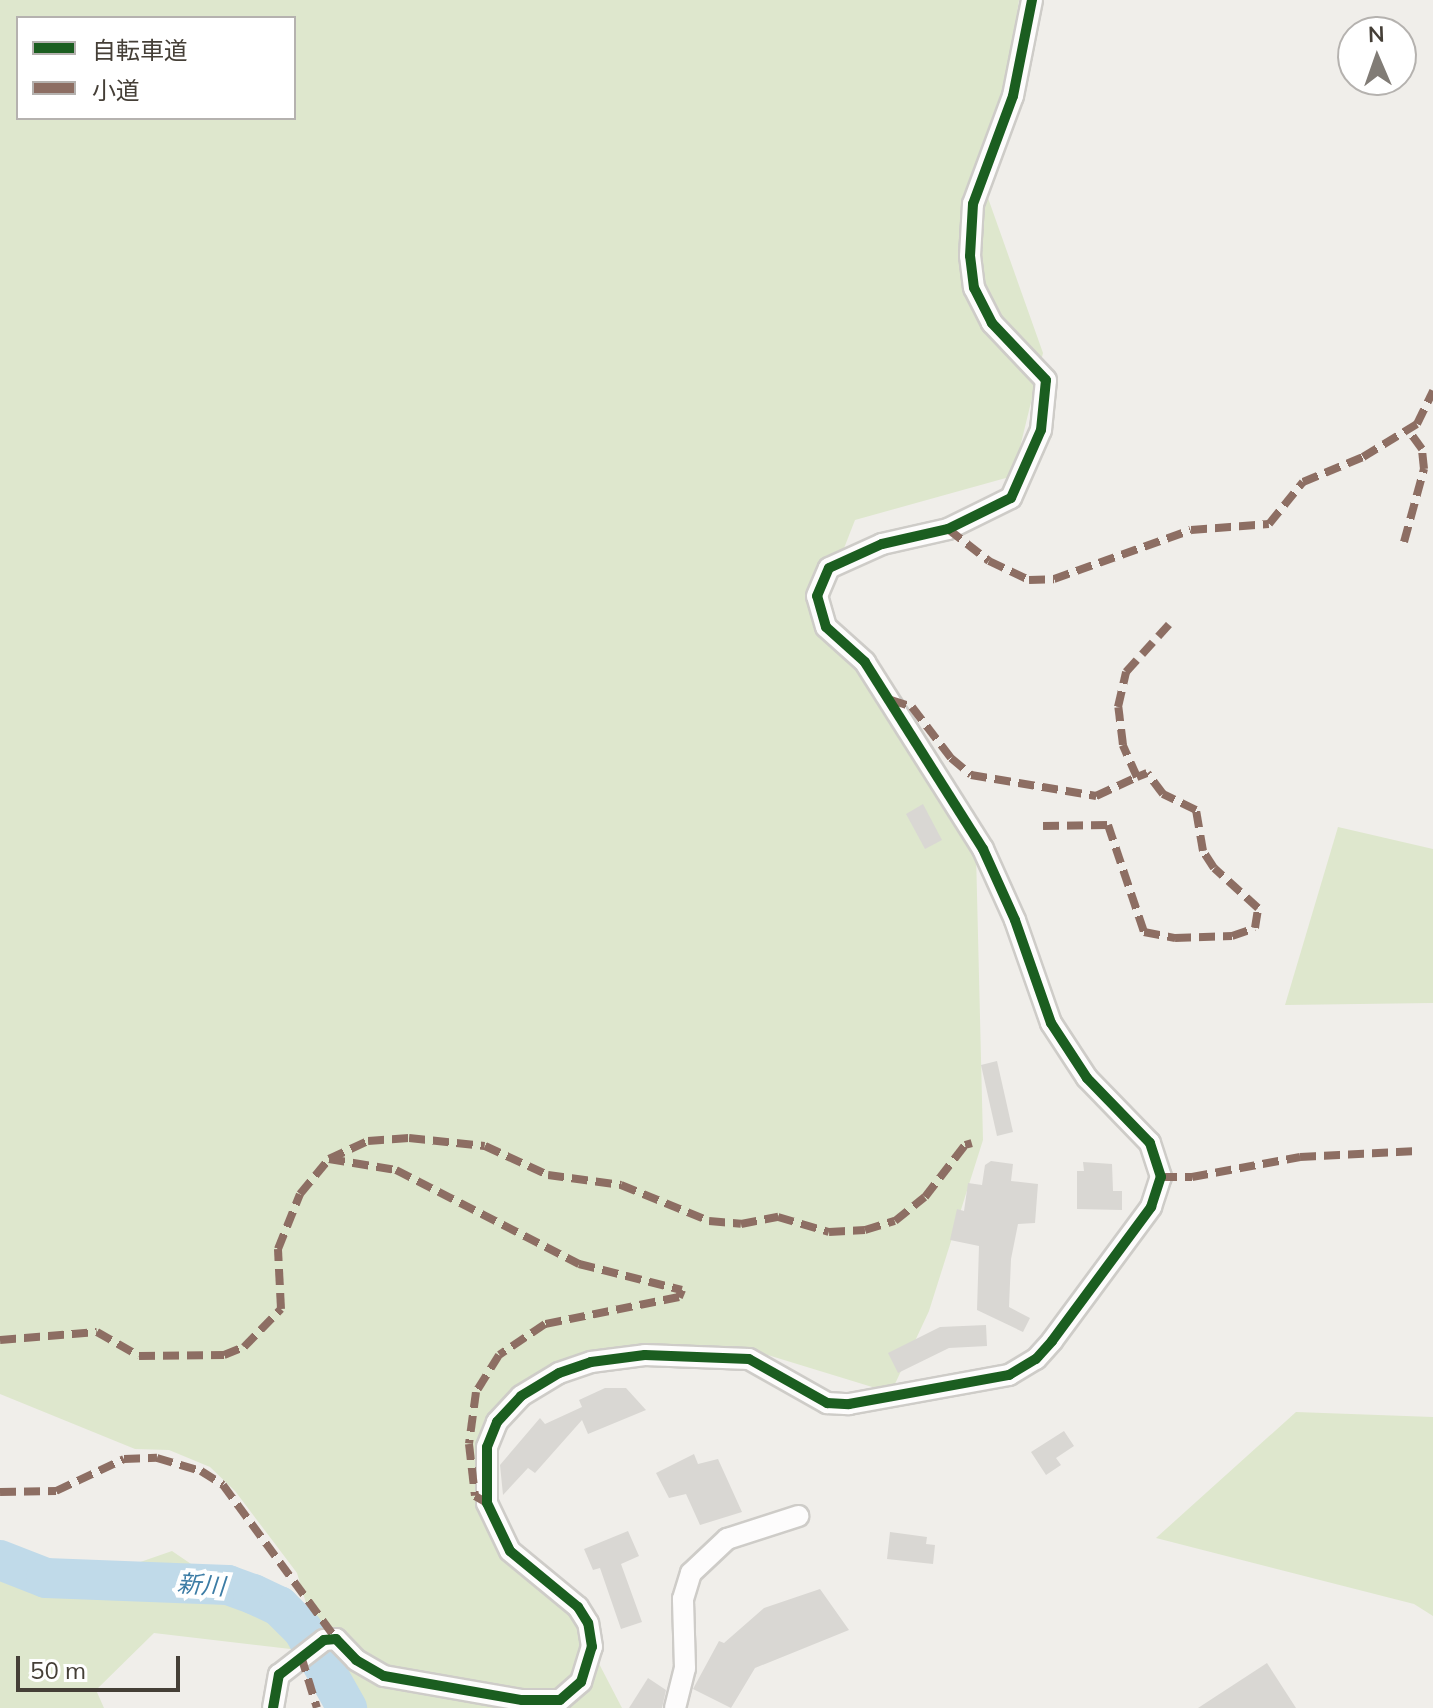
<!DOCTYPE html>
<html>
<head>
<meta charset="utf-8">
<style>
  body { margin:0 }
  #map { position:relative; width:1433px; height:1708px; overflow:hidden; background:#f0eeea; font-family:Mulish,"Noto Sans JP",sans-serif }
  div>[style] { position:absolute }
  [style*='--x'] { left:calc(var(--x)*1px); top:calc(var(--y)*1px); width:calc(var(--w)*1px); rotate:calc(var(--a)*1deg) }
  .green>* { inset:0; background:#dee7cd }
  .river>* { height:40px; margin:-20px; padding:0 20px; transform-origin:20px; border-radius:20px; background:#c0dae9 }
  .building>* { inset:0; background:#d9d7d3 }
  .roads { filter:drop-shadow(2px 0 #ceccc8) drop-shadow(-2px 0 #ceccc8) drop-shadow(0 2px #ceccc8) drop-shadow(0 -2px #ceccc8) }
  .minor>* { height:20px; margin:-10px; padding:0 10px; transform-origin:10px; border-radius:10px; background:#fdfcfc }
  .quiet>* { height:8px; margin-top:-4px; transform-origin:0; background:repeating-linear-gradient(90deg,#8d6e63 0 16px,transparent 0 24px) }
  .cycleway>* { height:10px; margin:-5px; padding:0 5px; transform-origin:5px; border-radius:5px; background:#1b5e20 }
  span { translate:-50% -50%; white-space:nowrap; text-align:center; line-height:1.15; -webkit-text-stroke:8px #fff; paint-order:stroke }
  .water-label { font-size:24px; color:#3c7ca5; font-style:italic }
  .legend { position:absolute; left:16px; top:16px; width:280px; height:104px; box-sizing:border-box; background:#fff; border:2px solid #b5b2af; margin:0; padding:10px 14px; list-style:none; font-size:24px; color:#453f37 }
  .legend li { display:flex; align-items:center; gap:16px; height:40px }
  .legend b { width:40px; border:2px solid #b5b2af }
  .north { position:absolute; left:1337px; top:16px; width:80px; height:80px; box-sizing:border-box; background:#fff; border:2px solid #b5b2af; border-radius:50%; rotate:358deg; font-size:22px; font-weight:700; line-height:32px; text-align:center; color:#453f37 }
  .north::after { content:''; display:block; margin:auto; width:28px; height:36px; background:#817c76; clip-path:polygon(50% 0,100% 100%,50% 72%,0 100%) }
  .scale { position:absolute; left:16px; top:1656px; width:164px; height:36px; box-sizing:border-box; border:4px solid #453f37; border-top:0; padding-left:10px; font-size:24px; line-height:28px; white-space:nowrap; color:#453f37; -webkit-text-stroke:6px #fff; paint-order:stroke }
</style>
</head>
<body>
<div id="map">
  <div class="green">
    <i style="clip-path:polygon(evenodd,0 0,1019px 0,988px 198px,1043px 353px,1013px 476px,855px 520px,825px 597px,858px 666px,976px 853px,983px 1140px,929px 1311px,894px 1386px,882px 1390px,745px 1348px,660px 1346px,586px 1354px,548px 1367px,518px 1387px,477px 1480px,484px 1520px,505px 1556px,530px 1582px,560px 1600px,580px 1627px,622px 1708px,362px 1708px,312px 1623px,297px 1573px,235px 1491px,210px 1467px,169px 1450px,135px 1449px,0 1394px,0 0,18px 18px,294px 18px,294px 118px,18px 118px,18px 18px)"></i>
    <i style="clip-path:polygon(1338px 827px,1433px 849px,1433px 1003px,1285px 1005px)"></i>
    <i style="clip-path:polygon(1296px 1412px,1433px 1417px,1433px 1616px,1414px 1604px,1156px 1538px)"></i>
    <i style="clip-path:polygon(0 1551px,77px 1584px,172px 1551px,282px 1626px,299px 1650px,154px 1633px,96px 1690px,104px 1708px,0 1708px)"></i>
  </div>
  <div class="river">
    <i style="--x:0;--y:1560;--w:49;--a:21.4"></i>
    <i style="--x:46;--y:1578;--w:182;--a:2.2"></i>
    <i style="--x:228;--y:1585;--w:27;--a:20"></i>
    <i style="--x:253;--y:1594;--w:29;--a:25"></i>
    <i style="--x:279;--y:1606;--w:34;--a:45"></i>
    <i style="--x:303;--y:1630;--w:90;--a:60.6"></i>
  </div>
  <div class="building">
    <i style="clip-path:polygon(923px 804px,942px 840px,925px 849px,906px 814px)"></i>
    <i style="clip-path:polygon(997px 1061px,1013px 1132px,997px 1136px,981px 1065px)"></i>
    <i style="clip-path:polygon(991px 1161px,1013px 1164px,1011px 1181px,1038px 1184px,1035px 1223px,1018px 1224px,1011px 1259px,1009px 1307px,1030px 1318px,1023px 1332px,977px 1310px,979px 1246px,950px 1240px,957px 1209px,964px 1211px,968px 1183px,982px 1185px,985px 1165px)"></i>
    <i style="clip-path:polygon(1083px 1162px,1112px 1164px,1113px 1191px,1122px 1191px,1122px 1210px,1077px 1209px,1077px 1171px,1084px 1171px)"></i>
    <i style="clip-path:polygon(986px 1325px,987px 1346px,949px 1348px,898px 1373px,888px 1353px,940px 1327px)"></i>
    <i style="clip-path:polygon(605px 1388px,626px 1388px,646px 1410px,588px 1434px,582px 1420px,535px 1473px,528px 1468px,503px 1495px,500px 1465px,540px 1418px,545px 1424px,582px 1407px,579px 1400px)"></i>
    <i style="clip-path:polygon(1064px 1431px,1074px 1446px,1056px 1458px,1061px 1465px,1046px 1475px,1031px 1452px)"></i>
    <i style="clip-path:polygon(694px 1454px,698px 1464px,718px 1459px,742px 1512px,700px 1525px,686px 1494px,669px 1498px,656px 1473px)"></i>
    <i style="clip-path:polygon(628px 1531px,639px 1556px,621px 1564px,642px 1622px,621px 1629px,600px 1568px,593px 1570px,584px 1549px)"></i>
    <i style="clip-path:polygon(890px 1532px,927px 1537px,926px 1544px,935px 1545px,933px 1564px,887px 1559px)"></i>
    <i style="clip-path:polygon(820px 1589px,849px 1630px,755px 1668px,731px 1708px,693px 1689px,719px 1641px,724px 1643px,764px 1608px)"></i>
    <i style="clip-path:polygon(1267px 1663px,1296px 1708px,1198px 1708px)"></i>
    <i style="clip-path:polygon(648px 1678px,666px 1690px,662px 1708px,629px 1708px)"></i>
  </div>
  <div class="roads">
    <div class="minor">
      <i style="--x:273;--y:1708;--w:34;--a:-80"></i>
      <i style="--x:279;--y:1675;--w:57;--a:-37.9"></i>
      <i style="--x:324;--y:1640;--w:12;--a:-5"></i>
      <i style="--x:336;--y:1639;--w:29;--a:46"></i>
      <i style="--x:356;--y:1660;--w:32;--a:30"></i>
      <i style="--x:384;--y:1676;--w:140;--a:9.9"></i>
      <i style="--x:522;--y:1700;--w:38;--a:0"></i>
      <i style="--x:560;--y:1700;--w:28;--a:-41"></i>
      <i style="--x:581;--y:1682;--w:37;--a:-73"></i>
      <i style="--x:592;--y:1647;--w:24;--a:-99"></i>
      <i style="--x:588;--y:1623;--w:19;--a:-122"></i>
      <i style="--x:578;--y:1607;--w:88;--a:-140.5"></i>
      <i style="--x:510;--y:1551;--w:53;--a:-115.6"></i>
      <i style="--x:487;--y:1503;--w:56;--a:-90"></i>
      <i style="--x:487;--y:1447;--w:27;--a:-68"></i>
      <i style="--x:497;--y:1422;--w:35;--a:-47"></i>
      <i style="--x:521;--y:1396;--w:44;--a:-31.2"></i>
      <i style="--x:559;--y:1373;--w:34;--a:-19"></i>
      <i style="--x:591;--y:1362;--w:54;--a:-7.4"></i>
      <i style="--x:645;--y:1355;--w:104;--a:2.2"></i>
      <i style="--x:749;--y:1359;--w:90;--a:29.4"></i>
      <i style="--x:827;--y:1403;--w:22;--a:3"></i>
      <i style="--x:849;--y:1404;--w:163;--a:-10.3"></i>
      <i style="--x:1009;--y:1375;--w:31;--a:-31"></i>
      <i style="--x:1036;--y:1359;--w:24;--a:-48"></i>
      <i style="--x:1052;--y:1341;--w:167;--a:-53.5"></i>
      <i style="--x:1151;--y:1207;--w:32;--a:-72"></i>
      <i style="--x:1161;--y:1177;--w:36;--a:-108"></i>
      <i style="--x:1150;--y:1143;--w:91;--a:-134.1"></i>
      <i style="--x:1087;--y:1078;--w:66;--a:-123.2"></i>
      <i style="--x:1051;--y:1023;--w:109;--a:-109.3"></i>
      <i style="--x:1015;--y:920;--w:78;--a:-114.3"></i>
      <i style="--x:983;--y:849;--w:221;--a:-122.3"></i>
      <i style="--x:865;--y:662;--w:52;--a:-138.1"></i>
      <i style="--x:826;--y:627;--w:32;--a:-106"></i>
      <i style="--x:817;--y:596;--w:30;--a:-67"></i>
      <i style="--x:829;--y:568;--w:58;--a:-24.4"></i>
      <i style="--x:882;--y:544;--w:68;--a:-12.8"></i>
      <i style="--x:948;--y:529;--w:70;--a:-26.2"></i>
      <i style="--x:1011;--y:498;--w:74;--a:-66.2"></i>
      <i style="--x:1041;--y:430;--w:50;--a:-84.3"></i>
      <i style="--x:1046;--y:380;--w:79;--a:-133.5"></i>
      <i style="--x:992;--y:323;--w:39;--a:-117"></i>
      <i style="--x:974;--y:288;--w:32;--a:-97"></i>
      <i style="--x:970;--y:256;--w:52;--a:-86.7"></i>
      <i style="--x:973;--y:204;--w:115;--a:-69.7"></i>
      <i style="--x:1013;--y:96;--w:98;--a:-78.8"></i>
      <i style="--x:675;--y:1708;--w:41;--a:-76"></i>
      <i style="--x:685;--y:1668;--w:69;--a:-91.7"></i>
      <i style="--x:683;--y:1599;--w:27;--a:-73"></i>
      <i style="--x:691;--y:1573;--w:50;--a:-43.4"></i>
      <i style="--x:727;--y:1539;--w:75;--a:-17.9"></i>
    </div>
  </div>
  <div class="quiet">
    <i style="--x:948;--y:529;--w:52;--a:38"></i>
    <i style="--x:989;--y:561;--w:44;--a:25.4"></i>
    <i style="--x:1029;--y:580;--w:25;--a:-2"></i>
    <i style="--x:1054;--y:579;--w:145;--a:-19.7"></i>
    <i style="--x:1191;--y:530;--w:78;--a:-4.4"></i>
    <i style="--x:1269;--y:524;--w:54;--a:-51"></i>
    <i style="--x:1303;--y:482;--w:65;--a:-22.6"></i>
    <i style="--x:1363;--y:457;--w:63;--a:-31.4"></i>
    <i style="--x:1417;--y:424;--w:37;--a:-64"></i>
    <i style="--x:1404;--y:542;--w:76;--a:-74.7"></i>
    <i style="--x:1424;--y:469;--w:20;--a:-96"></i>
    <i style="--x:1422;--y:449;--w:24;--a:-126"></i>
    <i style="--x:891;--y:700;--w:22;--a:18"></i>
    <i style="--x:912;--y:707;--w:64;--a:52.6"></i>
    <i style="--x:951;--y:758;--w:26;--a:40"></i>
    <i style="--x:971;--y:775;--w:127;--a:9.5"></i>
    <i style="--x:1096;--y:796;--w:45;--a:-24.9"></i>
    <i style="--x:1137;--y:777;--w:35;--a:-114"></i>
    <i style="--x:1123;--y:745;--w:38;--a:-97"></i>
    <i style="--x:1118;--y:707;--w:36;--a:-77"></i>
    <i style="--x:1126;--y:672;--w:70;--a:-47.9"></i>
    <i style="--x:1043;--y:826;--w:65;--a:-0.9"></i>
    <i style="--x:1108;--y:825;--w:113;--a:71.4"></i>
    <i style="--x:1144;--y:932;--w:32;--a:11"></i>
    <i style="--x:1175;--y:938;--w:57;--a:-2"></i>
    <i style="--x:1232;--y:936;--w:24;--a:-19"></i>
    <i style="--x:1255;--y:928;--w:20;--a:-81"></i>
    <i style="--x:1258;--y:908;--w:59;--a:-137.7"></i>
    <i style="--x:1214;--y:868;--w:20;--a:-123"></i>
    <i style="--x:1203;--y:851;--w:42;--a:-99.7"></i>
    <i style="--x:1196;--y:810;--w:37;--a:-154"></i>
    <i style="--x:1163;--y:794;--w:26;--a:-127"></i>
    <i style="--x:1147;--y:773;--w:11;--a:158"></i>
    <i style="--x:329;--y:1159;--w:68;--a:9.3"></i>
    <i style="--x:396;--y:1170;--w:206;--a:27.2"></i>
    <i style="--x:579;--y:1264;--w:106;--a:14.2"></i>
    <i style="--x:682;--y:1290;--w:8;--a:113"></i>
    <i style="--x:679;--y:1297;--w:137;--a:168.6"></i>
    <i style="--x:545;--y:1324;--w:55;--a:146"></i>
    <i style="--x:499;--y:1355;--w:44;--a:121.9"></i>
    <i style="--x:476;--y:1392;--w:52;--a:97.7"></i>
    <i style="--x:469;--y:1444;--w:52;--a:83.4"></i>
    <i style="--x:475;--y:1496;--w:14;--a:30"></i>
    <i style="--x:1161;--y:1177;--w:31;--a:0"></i>
    <i style="--x:1192;--y:1177;--w:110;--a:-10.5"></i>
    <i style="--x:1300;--y:1157;--w:117;--a:-2.9"></i>
    <i style="--x:0;--y:1340;--w:97;--a:-4.7"></i>
    <i style="--x:97;--y:1332;--w:48;--a:29.7"></i>
    <i style="--x:139;--y:1356;--w:85;--a:-0.7"></i>
    <i style="--x:224;--y:1355;--w:22;--a:-22"></i>
    <i style="--x:244;--y:1347;--w:53;--a:-45.8"></i>
    <i style="--x:281;--y:1309;--w:60;--a:-92.9"></i>
    <i style="--x:278;--y:1249;--w:59;--a:-68.2"></i>
    <i style="--x:300;--y:1194;--w:45;--a:-50.4"></i>
    <i style="--x:329;--y:1159;--w:43;--a:-24.8"></i>
    <i style="--x:368;--y:1141;--w:41;--a:-4.2"></i>
    <i style="--x:409;--y:1138;--w:76;--a:6"></i>
    <i style="--x:485;--y:1146;--w:69;--a:24.7"></i>
    <i style="--x:548;--y:1175;--w:74;--a:7.8"></i>
    <i style="--x:621;--y:1185;--w:95;--a:22.2"></i>
    <i style="--x:709;--y:1221;--w:32;--a:5"></i>
    <i style="--x:741;--y:1224;--w:38;--a:-11"></i>
    <i style="--x:778;--y:1217;--w:53;--a:16.4"></i>
    <i style="--x:829;--y:1232;--w:36;--a:-3"></i>
    <i style="--x:865;--y:1230;--w:31;--a:-17"></i>
    <i style="--x:895;--y:1221;--w:38;--a:-39"></i>
    <i style="--x:925;--y:1197;--w:66;--a:-52.4"></i>
    <i style="--x:965;--y:1145;--w:7;--a:-16"></i>
    <i style="--x:0;--y:1492;--w:56;--a:-1"></i>
    <i style="--x:56;--y:1491;--w:75;--a:-25.2"></i>
    <i style="--x:124;--y:1459;--w:33;--a:-2"></i>
    <i style="--x:157;--y:1458;--w:46;--a:16.5"></i>
    <i style="--x:201;--y:1471;--w:26;--a:32"></i>
    <i style="--x:223;--y:1485;--w:191;--a:53.7"></i>
    <i style="--x:301;--y:1656;--w:54;--a:72.9"></i>
  </div>
  <div class="cycleway">
    <i style="--x:273;--y:1708;--w:34;--a:-80"></i>
    <i style="--x:279;--y:1675;--w:57;--a:-37.9"></i>
    <i style="--x:324;--y:1640;--w:12;--a:-5"></i>
    <i style="--x:336;--y:1639;--w:29;--a:46"></i>
    <i style="--x:356;--y:1660;--w:32;--a:30"></i>
    <i style="--x:384;--y:1676;--w:140;--a:9.9"></i>
    <i style="--x:522;--y:1700;--w:38;--a:0"></i>
    <i style="--x:560;--y:1700;--w:28;--a:-41"></i>
    <i style="--x:581;--y:1682;--w:37;--a:-73"></i>
    <i style="--x:592;--y:1647;--w:24;--a:-99"></i>
    <i style="--x:588;--y:1623;--w:19;--a:-122"></i>
    <i style="--x:578;--y:1607;--w:88;--a:-140.5"></i>
    <i style="--x:510;--y:1551;--w:53;--a:-115.6"></i>
    <i style="--x:487;--y:1503;--w:56;--a:-90"></i>
    <i style="--x:487;--y:1447;--w:27;--a:-68"></i>
    <i style="--x:497;--y:1422;--w:35;--a:-47"></i>
    <i style="--x:521;--y:1396;--w:44;--a:-31.2"></i>
    <i style="--x:559;--y:1373;--w:34;--a:-19"></i>
    <i style="--x:591;--y:1362;--w:54;--a:-7.4"></i>
    <i style="--x:645;--y:1355;--w:104;--a:2.2"></i>
    <i style="--x:749;--y:1359;--w:90;--a:29.4"></i>
    <i style="--x:827;--y:1403;--w:22;--a:3"></i>
    <i style="--x:849;--y:1404;--w:163;--a:-10.3"></i>
    <i style="--x:1009;--y:1375;--w:31;--a:-31"></i>
    <i style="--x:1036;--y:1359;--w:24;--a:-48"></i>
    <i style="--x:1052;--y:1341;--w:167;--a:-53.5"></i>
    <i style="--x:1151;--y:1207;--w:32;--a:-72"></i>
    <i style="--x:1161;--y:1177;--w:36;--a:-108"></i>
    <i style="--x:1150;--y:1143;--w:91;--a:-134.1"></i>
    <i style="--x:1087;--y:1078;--w:66;--a:-123.2"></i>
    <i style="--x:1051;--y:1023;--w:109;--a:-109.3"></i>
    <i style="--x:1015;--y:920;--w:78;--a:-114.3"></i>
    <i style="--x:983;--y:849;--w:221;--a:-122.3"></i>
    <i style="--x:865;--y:662;--w:52;--a:-138.1"></i>
    <i style="--x:826;--y:627;--w:32;--a:-106"></i>
    <i style="--x:817;--y:596;--w:30;--a:-67"></i>
    <i style="--x:829;--y:568;--w:58;--a:-24.4"></i>
    <i style="--x:882;--y:544;--w:68;--a:-12.8"></i>
    <i style="--x:948;--y:529;--w:70;--a:-26.2"></i>
    <i style="--x:1011;--y:498;--w:74;--a:-66.2"></i>
    <i style="--x:1041;--y:430;--w:50;--a:-84.3"></i>
    <i style="--x:1046;--y:380;--w:79;--a:-133.5"></i>
    <i style="--x:992;--y:323;--w:39;--a:-117"></i>
    <i style="--x:974;--y:288;--w:32;--a:-97"></i>
    <i style="--x:970;--y:256;--w:52;--a:-86.7"></i>
    <i style="--x:973;--y:204;--w:115;--a:-69.7"></i>
    <i style="--x:1013;--y:96;--w:98;--a:-78.8"></i>
  </div>
  <div class="water-label">
    <span style="left:201px;top:1585px;rotate:4deg">新川</span>
  </div>
  <ul class="legend">
  <li><b style="height:10px;background:#1b5e20"></b>自転車道</li>
  <li><b style="height:10px;background:#8d6e63"></b>小道</li>
  </ul>
  <div class="north">N</div>
  <div class="scale">50 m</div>
</div>
</body>
</html>
